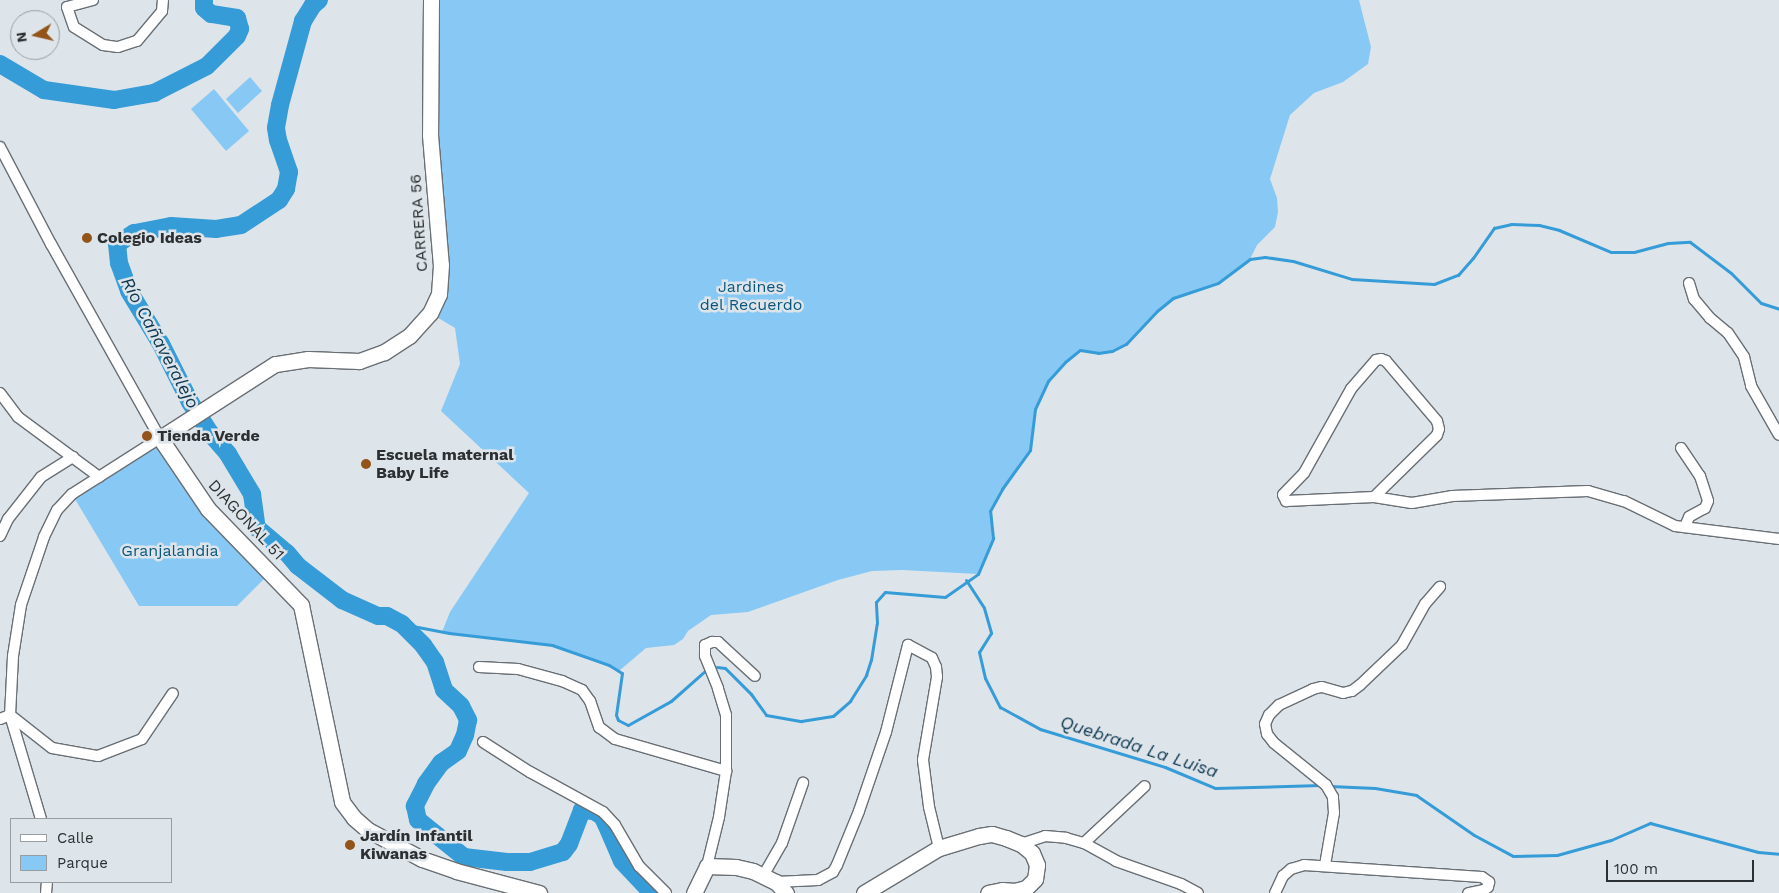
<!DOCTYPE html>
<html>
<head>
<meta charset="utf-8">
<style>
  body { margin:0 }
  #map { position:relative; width:1779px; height:893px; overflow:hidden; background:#dee5ea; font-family:"Work Sans",sans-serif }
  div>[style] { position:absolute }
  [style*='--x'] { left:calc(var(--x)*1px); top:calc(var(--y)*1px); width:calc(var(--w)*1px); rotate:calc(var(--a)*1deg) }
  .green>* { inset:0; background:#88c8f4 }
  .stream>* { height:3px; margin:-1.5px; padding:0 1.5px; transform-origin:1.5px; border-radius:1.5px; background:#369cd8 }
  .river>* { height:18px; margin:-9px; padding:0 9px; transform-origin:9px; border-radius:9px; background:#369cd8 }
  .roads { filter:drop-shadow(1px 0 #696f74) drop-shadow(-1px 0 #696f74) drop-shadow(0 1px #696f74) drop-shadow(0 -1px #696f74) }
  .street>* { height:10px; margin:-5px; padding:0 5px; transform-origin:5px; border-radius:5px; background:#fff }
  .secondary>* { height:15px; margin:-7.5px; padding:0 7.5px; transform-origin:7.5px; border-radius:7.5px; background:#fff }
  .dots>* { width:14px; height:14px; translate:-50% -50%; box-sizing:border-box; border:2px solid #dee5ea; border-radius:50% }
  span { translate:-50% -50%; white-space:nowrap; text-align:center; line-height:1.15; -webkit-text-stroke:5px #dee5ea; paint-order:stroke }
  .street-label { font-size:16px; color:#2d3032 }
  .poi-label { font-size:16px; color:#2d3032; font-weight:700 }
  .left { translate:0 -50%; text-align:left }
  .park-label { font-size:16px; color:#08577f }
  .water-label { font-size:18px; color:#0d3750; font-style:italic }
  .legend { position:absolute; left:10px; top:818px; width:162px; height:65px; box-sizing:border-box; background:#dee5ea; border:1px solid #979da0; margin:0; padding:6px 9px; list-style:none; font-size:15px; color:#2d3032 }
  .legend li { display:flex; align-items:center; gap:10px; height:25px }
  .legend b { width:25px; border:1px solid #979da0 }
  .north { position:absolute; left:10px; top:10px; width:50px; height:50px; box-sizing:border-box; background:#dee5ea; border:1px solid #979da0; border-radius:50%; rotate:261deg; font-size:14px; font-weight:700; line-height:20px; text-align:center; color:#2d3032 }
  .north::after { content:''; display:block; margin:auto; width:18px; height:22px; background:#925419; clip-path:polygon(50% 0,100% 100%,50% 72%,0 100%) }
  .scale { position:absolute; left:1606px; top:860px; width:148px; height:22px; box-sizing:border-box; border:2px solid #2d3032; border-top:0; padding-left:6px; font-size:15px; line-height:18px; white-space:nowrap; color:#2d3032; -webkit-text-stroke:4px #dee5ea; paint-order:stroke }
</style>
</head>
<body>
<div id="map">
  <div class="green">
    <i style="clip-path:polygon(431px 0,1359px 0,1371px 47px,1368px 64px,1343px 82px,1314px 93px,1290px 115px,1270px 179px,1277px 198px,1278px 212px,1275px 227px,1257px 245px,1250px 259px,1218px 283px,1173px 298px,1157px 311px,1126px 344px,1112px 351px,1098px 353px,1080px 350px,1065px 362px,1048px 381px,1035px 409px,1030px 450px,1002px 489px,991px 511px,993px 538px,978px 574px,902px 570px,872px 571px,838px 580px,748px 612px,711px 615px,688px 631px,683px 639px,674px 645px,646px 648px,619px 671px,552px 645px,442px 632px,450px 612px,529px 493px,441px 411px,460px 364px,455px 328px,430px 313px,439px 294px)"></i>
    <i style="clip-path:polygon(250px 77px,262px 91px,238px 113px,226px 99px)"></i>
    <i style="clip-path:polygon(214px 89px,249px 131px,226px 151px,191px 109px)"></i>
    <i style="clip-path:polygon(160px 438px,198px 496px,270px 573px,237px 606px,139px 606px,72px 494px)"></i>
  </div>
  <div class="stream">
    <i style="--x:966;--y:580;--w:33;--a:57"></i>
    <i style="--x:984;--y:608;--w:26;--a:74"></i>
    <i style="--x:991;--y:633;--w:22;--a:122"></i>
    <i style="--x:979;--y:652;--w:27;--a:77"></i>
    <i style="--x:985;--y:678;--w:33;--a:63"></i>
    <i style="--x:1000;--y:707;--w:46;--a:28.8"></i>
    <i style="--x:1040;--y:729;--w:131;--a:16.9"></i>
    <i style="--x:1165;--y:767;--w:54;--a:22.8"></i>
    <i style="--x:1215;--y:788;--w:106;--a:-1.6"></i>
    <i style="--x:402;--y:624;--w:48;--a:10.8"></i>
    <i style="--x:449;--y:633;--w:104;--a:6.6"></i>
    <i style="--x:552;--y:645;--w:60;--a:19.3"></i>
    <i style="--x:609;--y:665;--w:15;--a:32"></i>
    <i style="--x:622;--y:673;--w:42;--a:98.1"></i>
    <i style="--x:616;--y:715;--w:5;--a:68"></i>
    <i style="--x:618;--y:720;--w:11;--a:27"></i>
    <i style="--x:628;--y:725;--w:49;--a:-29.2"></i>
    <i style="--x:671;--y:701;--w:45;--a:-41.4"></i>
    <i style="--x:717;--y:667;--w:8;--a:7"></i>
    <i style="--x:725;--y:668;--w:37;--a:45"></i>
    <i style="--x:751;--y:694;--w:26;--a:54"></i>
    <i style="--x:766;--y:715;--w:36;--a:10"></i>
    <i style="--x:801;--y:721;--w:32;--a:-9"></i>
    <i style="--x:833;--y:716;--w:23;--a:-41"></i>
    <i style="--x:850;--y:701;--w:31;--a:-58"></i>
    <i style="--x:866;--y:675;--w:16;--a:-72"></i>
    <i style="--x:871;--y:660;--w:37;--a:-81"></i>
    <i style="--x:877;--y:623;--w:21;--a:-93"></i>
    <i style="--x:876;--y:602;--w:13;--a:-48"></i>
    <i style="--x:885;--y:592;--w:60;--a:4.8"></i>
    <i style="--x:945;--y:597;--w:40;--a:-34.9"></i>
    <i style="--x:978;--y:574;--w:39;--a:-67"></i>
    <i style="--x:993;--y:538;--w:27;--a:-96"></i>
    <i style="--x:990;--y:511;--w:25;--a:-61"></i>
    <i style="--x:1002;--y:489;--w:48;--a:-54.3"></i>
    <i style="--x:1030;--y:450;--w:41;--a:-83"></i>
    <i style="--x:1035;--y:409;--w:31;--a:-65"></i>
    <i style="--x:1048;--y:381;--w:25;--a:-48"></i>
    <i style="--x:1065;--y:362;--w:19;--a:-39"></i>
    <i style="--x:1080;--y:350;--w:18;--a:9"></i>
    <i style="--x:1098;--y:353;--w:14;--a:-8"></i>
    <i style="--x:1112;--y:351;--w:16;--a:-27"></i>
    <i style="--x:1126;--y:344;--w:45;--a:-46.8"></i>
    <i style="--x:1157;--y:311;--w:21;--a:-39"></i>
    <i style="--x:1173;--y:298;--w:47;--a:-18.4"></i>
    <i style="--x:1218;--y:283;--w:40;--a:-37"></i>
    <i style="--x:1250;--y:259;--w:15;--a:-8"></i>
    <i style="--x:1265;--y:257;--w:28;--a:8"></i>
    <i style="--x:1293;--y:261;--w:62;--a:17"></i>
    <i style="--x:1352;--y:279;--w:82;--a:3.5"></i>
    <i style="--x:1434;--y:284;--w:26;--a:-21"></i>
    <i style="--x:1458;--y:275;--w:23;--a:-49"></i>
    <i style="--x:1473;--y:258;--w:37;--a:-55"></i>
    <i style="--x:1494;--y:228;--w:17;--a:-13"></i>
    <i style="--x:1511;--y:224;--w:28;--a:2"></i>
    <i style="--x:1539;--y:225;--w:21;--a:14"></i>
    <i style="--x:1559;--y:230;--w:56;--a:22.9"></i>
    <i style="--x:1611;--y:252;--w:23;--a:0"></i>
    <i style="--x:1634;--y:252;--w:35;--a:-15"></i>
    <i style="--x:1668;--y:243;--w:22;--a:-3"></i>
    <i style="--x:1690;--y:242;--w:51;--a:37.1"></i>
    <i style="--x:1731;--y:273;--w:42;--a:45"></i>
    <i style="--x:1761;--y:303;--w:19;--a:18"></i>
    <i style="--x:1330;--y:786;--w:45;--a:2.5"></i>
    <i style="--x:1375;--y:788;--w:42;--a:9.7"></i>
    <i style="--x:1416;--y:795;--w:70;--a:34.6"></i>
    <i style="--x:1474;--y:835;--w:44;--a:28.3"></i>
    <i style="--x:1513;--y:856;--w:44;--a:-1.3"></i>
    <i style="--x:1557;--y:855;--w:56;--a:-15.5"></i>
    <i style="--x:1611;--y:840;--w:43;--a:-23.6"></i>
    <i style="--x:1650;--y:823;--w:112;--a:15"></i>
    <i style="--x:1758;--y:852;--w:21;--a:5"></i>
  </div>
  <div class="river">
    <i style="--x:319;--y:0;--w:8;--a:140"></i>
    <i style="--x:313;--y:5;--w:19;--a:122"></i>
    <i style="--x:303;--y:21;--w:87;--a:105.3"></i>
    <i style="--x:280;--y:105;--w:23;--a:100"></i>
    <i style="--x:276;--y:128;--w:12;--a:81"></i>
    <i style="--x:278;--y:140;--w:34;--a:71"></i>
    <i style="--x:289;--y:172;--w:17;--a:100"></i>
    <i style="--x:286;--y:189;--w:13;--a:122"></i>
    <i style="--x:279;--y:200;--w:45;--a:146.7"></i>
    <i style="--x:241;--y:225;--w:25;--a:171"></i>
    <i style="--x:216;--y:229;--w:45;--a:-176.2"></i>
    <i style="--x:171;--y:226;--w:38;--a:169"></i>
    <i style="--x:134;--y:233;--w:20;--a:147"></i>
    <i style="--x:117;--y:244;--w:19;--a:84"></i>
    <i style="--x:119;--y:263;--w:30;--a:70"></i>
    <i style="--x:129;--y:291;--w:62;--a:58.9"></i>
    <i style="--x:161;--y:344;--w:65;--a:63.4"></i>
    <i style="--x:190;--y:402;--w:37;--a:57"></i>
    <i style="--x:210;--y:433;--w:28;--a:49"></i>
    <i style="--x:228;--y:454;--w:47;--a:59"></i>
    <i style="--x:252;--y:494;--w:34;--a:82"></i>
    <i style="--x:257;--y:528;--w:39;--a:40"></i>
    <i style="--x:287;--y:553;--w:17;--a:50"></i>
    <i style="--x:298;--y:566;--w:56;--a:37.7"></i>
    <i style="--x:342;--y:600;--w:39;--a:24"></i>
    <i style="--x:378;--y:616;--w:9;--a:0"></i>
    <i style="--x:387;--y:616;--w:17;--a:28"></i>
    <i style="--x:402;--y:624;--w:30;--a:45"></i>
    <i style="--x:423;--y:645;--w:21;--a:55"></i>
    <i style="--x:435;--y:662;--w:29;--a:72"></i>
    <i style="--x:444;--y:690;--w:23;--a:43"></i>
    <i style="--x:461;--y:706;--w:16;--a:63"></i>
    <i style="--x:468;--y:720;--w:15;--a:101"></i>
    <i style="--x:465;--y:735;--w:17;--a:114"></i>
    <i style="--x:458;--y:751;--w:21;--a:145"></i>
    <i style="--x:441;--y:763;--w:26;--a:126"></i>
    <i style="--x:426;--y:784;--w:25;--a:117"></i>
    <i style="--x:415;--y:806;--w:14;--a:78"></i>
    <i style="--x:418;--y:820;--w:59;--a:38.8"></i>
    <i style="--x:464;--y:857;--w:43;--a:6.6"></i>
    <i style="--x:507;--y:862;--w:23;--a:0"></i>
    <i style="--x:530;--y:862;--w:34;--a:-17"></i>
    <i style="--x:563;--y:852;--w:10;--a:-53"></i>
    <i style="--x:569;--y:844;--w:36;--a:-69"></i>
    <i style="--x:582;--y:810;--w:12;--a:5"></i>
    <i style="--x:594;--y:811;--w:9;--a:32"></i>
    <i style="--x:602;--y:816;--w:9;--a:63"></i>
    <i style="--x:606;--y:824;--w:40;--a:66.6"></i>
    <i style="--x:622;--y:861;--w:44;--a:46.8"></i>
    <i style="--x:0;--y:64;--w:51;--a:30.6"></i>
    <i style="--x:44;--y:90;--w:71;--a:8.1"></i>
    <i style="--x:114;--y:100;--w:41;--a:-9.9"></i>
    <i style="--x:154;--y:93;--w:59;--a:-27"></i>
    <i style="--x:207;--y:66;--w:42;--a:-45"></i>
    <i style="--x:237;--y:36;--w:8;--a:-67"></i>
    <i style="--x:240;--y:29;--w:11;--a:-105"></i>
    <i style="--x:237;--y:18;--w:26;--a:-171"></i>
    <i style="--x:211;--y:14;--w:9;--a:-139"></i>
    <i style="--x:204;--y:8;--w:8;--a:-90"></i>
  </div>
  <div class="roads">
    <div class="street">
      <i style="--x:93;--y:0;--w:27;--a:165"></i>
      <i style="--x:67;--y:7;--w:21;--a:71"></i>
      <i style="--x:74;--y:27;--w:34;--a:32"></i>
      <i style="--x:103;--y:45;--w:15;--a:8"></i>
      <i style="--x:118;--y:47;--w:20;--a:-18"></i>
      <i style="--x:137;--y:41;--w:39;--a:-50"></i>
      <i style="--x:162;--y:11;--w:11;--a:-85"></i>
      <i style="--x:0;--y:147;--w:110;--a:62.3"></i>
      <i style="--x:51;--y:244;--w:223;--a:60.7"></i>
      <i style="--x:160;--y:438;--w:104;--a:147.5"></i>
      <i style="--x:72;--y:494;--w:22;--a:133"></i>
      <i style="--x:57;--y:510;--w:30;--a:116"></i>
      <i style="--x:44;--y:537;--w:72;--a:108.7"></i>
      <i style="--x:21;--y:605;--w:52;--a:98.9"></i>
      <i style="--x:13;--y:656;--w:59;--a:92.9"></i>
      <i style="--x:10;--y:715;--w:109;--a:73.4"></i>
      <i style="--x:1689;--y:283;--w:17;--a:73"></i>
      <i style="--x:1694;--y:299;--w:25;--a:50"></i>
      <i style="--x:1710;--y:318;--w:23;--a:40"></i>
      <i style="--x:1728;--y:333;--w:29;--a:56"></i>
      <i style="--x:1744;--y:357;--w:30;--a:76"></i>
      <i style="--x:1751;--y:386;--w:56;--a:60.3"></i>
      <i style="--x:0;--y:393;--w:30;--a:53"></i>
      <i style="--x:18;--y:417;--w:101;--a:36.5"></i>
      <i style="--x:1681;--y:448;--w:34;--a:56"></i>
      <i style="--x:1700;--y:476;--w:26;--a:72"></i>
      <i style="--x:1708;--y:501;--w:8;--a:113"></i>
      <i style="--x:1705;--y:508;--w:18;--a:151"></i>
      <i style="--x:1689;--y:517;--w:11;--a:112"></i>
      <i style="--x:1374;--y:497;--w:88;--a:-44.5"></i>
      <i style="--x:1437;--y:435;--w:6;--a:-72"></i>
      <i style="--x:1439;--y:429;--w:8;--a:-104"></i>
      <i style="--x:1437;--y:421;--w:79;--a:-130.4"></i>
      <i style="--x:1386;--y:361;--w:5;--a:-158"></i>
      <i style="--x:1381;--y:359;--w:5;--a:169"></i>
      <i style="--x:1376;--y:360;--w:38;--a:131"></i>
      <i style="--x:1351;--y:389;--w:96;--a:119.2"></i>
      <i style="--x:1304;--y:473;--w:30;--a:134"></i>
      <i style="--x:1283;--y:495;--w:7;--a:63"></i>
      <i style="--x:1286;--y:501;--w:88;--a:-2.6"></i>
      <i style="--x:1374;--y:497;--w:38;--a:9"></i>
      <i style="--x:1412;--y:503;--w:41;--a:-9.9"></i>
      <i style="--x:1452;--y:496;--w:136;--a:-2.1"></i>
      <i style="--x:1588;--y:491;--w:37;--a:16"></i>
      <i style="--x:1624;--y:501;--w:57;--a:26.1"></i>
      <i style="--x:1675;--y:526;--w:105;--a:7.1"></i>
      <i style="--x:0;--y:536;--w:19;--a:-65"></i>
      <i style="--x:8;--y:519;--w:53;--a:-51.8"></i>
      <i style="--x:41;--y:477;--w:38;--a:-32"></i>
      <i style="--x:479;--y:667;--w:39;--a:3"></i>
      <i style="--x:518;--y:669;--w:46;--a:15.3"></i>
      <i style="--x:562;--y:681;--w:22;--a:24"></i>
      <i style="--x:582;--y:690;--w:14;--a:54"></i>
      <i style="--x:590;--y:701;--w:28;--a:71"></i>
      <i style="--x:599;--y:727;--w:20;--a:37"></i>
      <i style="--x:615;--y:739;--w:116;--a:16.1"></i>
      <i style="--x:0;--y:719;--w:11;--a:-22"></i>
      <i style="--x:10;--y:715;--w:53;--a:38.2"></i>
      <i style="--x:52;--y:748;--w:47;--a:9.9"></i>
      <i style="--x:98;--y:756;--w:47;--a:-21.1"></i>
      <i style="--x:142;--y:739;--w:55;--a:-56"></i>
      <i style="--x:483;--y:742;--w:56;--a:32.6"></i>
      <i style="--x:530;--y:772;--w:83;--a:28.7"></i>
      <i style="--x:603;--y:812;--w:18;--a:47"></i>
      <i style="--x:615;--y:825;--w:48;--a:59.7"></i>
      <i style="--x:639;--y:866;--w:38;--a:45"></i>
      <i style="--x:1084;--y:843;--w:83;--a:-43.1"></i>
      <i style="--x:1021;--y:844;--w:25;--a:-18"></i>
      <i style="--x:1045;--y:836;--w:21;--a:5"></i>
      <i style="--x:1066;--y:838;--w:19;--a:16"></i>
      <i style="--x:1084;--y:843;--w:37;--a:29"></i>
      <i style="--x:1116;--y:861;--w:69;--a:19.5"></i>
      <i style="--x:1181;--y:884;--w:19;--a:28"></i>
      <i style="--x:1325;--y:865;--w:53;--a:-80.2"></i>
      <i style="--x:1334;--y:813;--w:16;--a:-94"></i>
      <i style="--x:1333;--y:797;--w:14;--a:-120"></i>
      <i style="--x:1326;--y:785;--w:67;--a:-141.1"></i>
      <i style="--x:1274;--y:743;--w:11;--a:-128"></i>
      <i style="--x:1267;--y:734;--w:10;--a:-101"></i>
      <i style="--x:1265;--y:724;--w:10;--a:-66"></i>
      <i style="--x:1269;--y:715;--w:14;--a:-45"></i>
      <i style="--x:1279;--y:705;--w:38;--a:-25"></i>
      <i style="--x:1313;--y:689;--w:9;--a:-13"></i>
      <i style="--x:1322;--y:687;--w:22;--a:16"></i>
      <i style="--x:1343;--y:693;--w:9;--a:-13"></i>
      <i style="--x:1352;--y:691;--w:10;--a:-37"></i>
      <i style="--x:1360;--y:685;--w:58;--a:-43.6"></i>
      <i style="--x:1402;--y:645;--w:47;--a:-60.7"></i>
      <i style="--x:1425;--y:604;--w:23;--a:-49"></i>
      <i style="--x:707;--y:866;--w:50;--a:-76.2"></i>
      <i style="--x:719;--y:817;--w:47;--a:-81.3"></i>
      <i style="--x:726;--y:771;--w:56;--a:-90"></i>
      <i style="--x:726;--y:715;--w:28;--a:-107"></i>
      <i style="--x:718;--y:688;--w:35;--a:-112"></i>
      <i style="--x:705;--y:656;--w:11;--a:-90"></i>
      <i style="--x:705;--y:645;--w:8;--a:-23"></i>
      <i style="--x:712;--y:642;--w:6;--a:0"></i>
      <i style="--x:718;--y:642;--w:50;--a:42.6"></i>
      <i style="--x:763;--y:876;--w:38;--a:-60"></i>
      <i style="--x:782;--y:843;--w:64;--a:-70.7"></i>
      <i style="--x:776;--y:882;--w:42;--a:-2.7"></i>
      <i style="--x:818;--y:880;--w:17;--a:-28"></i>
      <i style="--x:833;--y:872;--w:8;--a:-60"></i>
      <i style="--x:837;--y:865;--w:58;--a:-67.8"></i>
      <i style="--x:859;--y:811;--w:83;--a:-71.1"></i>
      <i style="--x:886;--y:732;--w:90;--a:-75.8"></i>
      <i style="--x:908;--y:645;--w:27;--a:28"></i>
      <i style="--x:932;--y:658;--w:10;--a:66"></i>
      <i style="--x:936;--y:667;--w:10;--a:84"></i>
      <i style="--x:937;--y:677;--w:84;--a:99.6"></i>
      <i style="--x:923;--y:760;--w:47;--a:82.7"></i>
      <i style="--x:929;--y:807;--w:42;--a:76.3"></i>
      <i style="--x:46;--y:893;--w:11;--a:-85"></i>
      <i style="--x:1275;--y:893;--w:19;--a:-65"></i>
      <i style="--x:1283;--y:876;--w:11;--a:-41"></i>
      <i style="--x:1291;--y:869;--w:14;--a:-17"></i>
      <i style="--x:1304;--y:865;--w:178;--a:3.9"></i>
      <i style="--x:1482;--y:877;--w:9;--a:36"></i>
      <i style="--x:1489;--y:882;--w:5;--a:101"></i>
      <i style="--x:1488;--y:887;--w:5;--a:143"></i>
      <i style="--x:1484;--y:890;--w:16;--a:169"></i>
    </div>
    <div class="secondary">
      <i style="--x:431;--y:0;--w:135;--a:90.4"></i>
      <i style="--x:430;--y:135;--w:130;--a:85.2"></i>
      <i style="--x:441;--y:265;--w:29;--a:94"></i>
      <i style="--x:439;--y:294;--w:21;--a:115"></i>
      <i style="--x:430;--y:313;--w:31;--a:132"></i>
      <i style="--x:409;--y:336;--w:30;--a:147"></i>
      <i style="--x:384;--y:352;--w:27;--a:160"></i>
      <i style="--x:359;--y:361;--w:51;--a:-177.8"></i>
      <i style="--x:308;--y:359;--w:33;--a:171"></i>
      <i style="--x:275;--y:364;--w:137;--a:147.2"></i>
      <i style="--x:160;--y:438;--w:86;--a:55.9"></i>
      <i style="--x:208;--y:509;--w:134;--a:45.9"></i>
      <i style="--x:301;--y:605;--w:201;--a:78.2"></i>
      <i style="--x:342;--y:802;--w:20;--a:53"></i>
      <i style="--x:354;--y:818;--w:18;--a:41"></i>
      <i style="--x:368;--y:830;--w:61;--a:28.2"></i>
      <i style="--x:422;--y:859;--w:36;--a:19"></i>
      <i style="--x:456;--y:871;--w:86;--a:14.8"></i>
      <i style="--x:694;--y:893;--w:30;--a:-64"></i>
      <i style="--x:707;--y:866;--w:29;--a:2"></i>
      <i style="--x:736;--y:867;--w:17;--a:13"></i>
      <i style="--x:753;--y:871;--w:25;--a:26"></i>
      <i style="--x:776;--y:882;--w:15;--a:48"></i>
      <i style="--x:864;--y:893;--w:87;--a:-31"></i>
      <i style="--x:939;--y:848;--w:42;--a:-16.7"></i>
      <i style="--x:979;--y:836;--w:13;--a:-9"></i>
      <i style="--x:992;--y:834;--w:15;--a:16"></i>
      <i style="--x:1006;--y:838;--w:16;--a:22"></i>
      <i style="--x:1021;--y:844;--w:14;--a:39"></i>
      <i style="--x:1032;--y:853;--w:13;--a:67"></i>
      <i style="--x:1037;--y:865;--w:14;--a:98"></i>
      <i style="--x:1035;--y:879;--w:13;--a:135"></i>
      <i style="--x:1026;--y:888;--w:11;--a:165"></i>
      <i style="--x:1015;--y:891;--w:13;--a:-176"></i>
      <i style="--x:1002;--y:890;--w:14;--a:168"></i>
    </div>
  </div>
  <div class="dots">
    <i style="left:87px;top:238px;background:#925419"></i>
    <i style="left:147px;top:436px;background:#925419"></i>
    <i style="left:366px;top:464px;background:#925419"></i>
    <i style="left:350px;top:845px;background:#925419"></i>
  </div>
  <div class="street-label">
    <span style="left:419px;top:223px;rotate:-94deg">CARRERA 56</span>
    <span style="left:246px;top:520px;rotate:47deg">DIAGONAL 51</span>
  </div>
  <div class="poi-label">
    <span class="left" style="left:97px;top:238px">Colegio Ideas</span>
    <span class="left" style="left:157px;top:436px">Tienda Verde</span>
    <span class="left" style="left:376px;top:464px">Escuela maternal<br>Baby Life</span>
    <span class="left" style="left:360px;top:845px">Jardín Infantil<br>Kiwanas</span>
  </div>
  <div class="park-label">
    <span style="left:751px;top:296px">Jardines<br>del Recuerdo</span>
    <span style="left:170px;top:551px">Granjalandia</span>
  </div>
  <div class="water-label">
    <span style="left:160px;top:343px;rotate:62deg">Río Cañaveralejo</span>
    <span style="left:1139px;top:747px;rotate:18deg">Quebrada La Luisa</span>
  </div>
  <ul class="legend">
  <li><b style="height:6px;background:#fff"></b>Calle</li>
  <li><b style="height:14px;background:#88c8f4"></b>Parque</li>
  </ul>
  <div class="north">N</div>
  <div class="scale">100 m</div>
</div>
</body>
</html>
